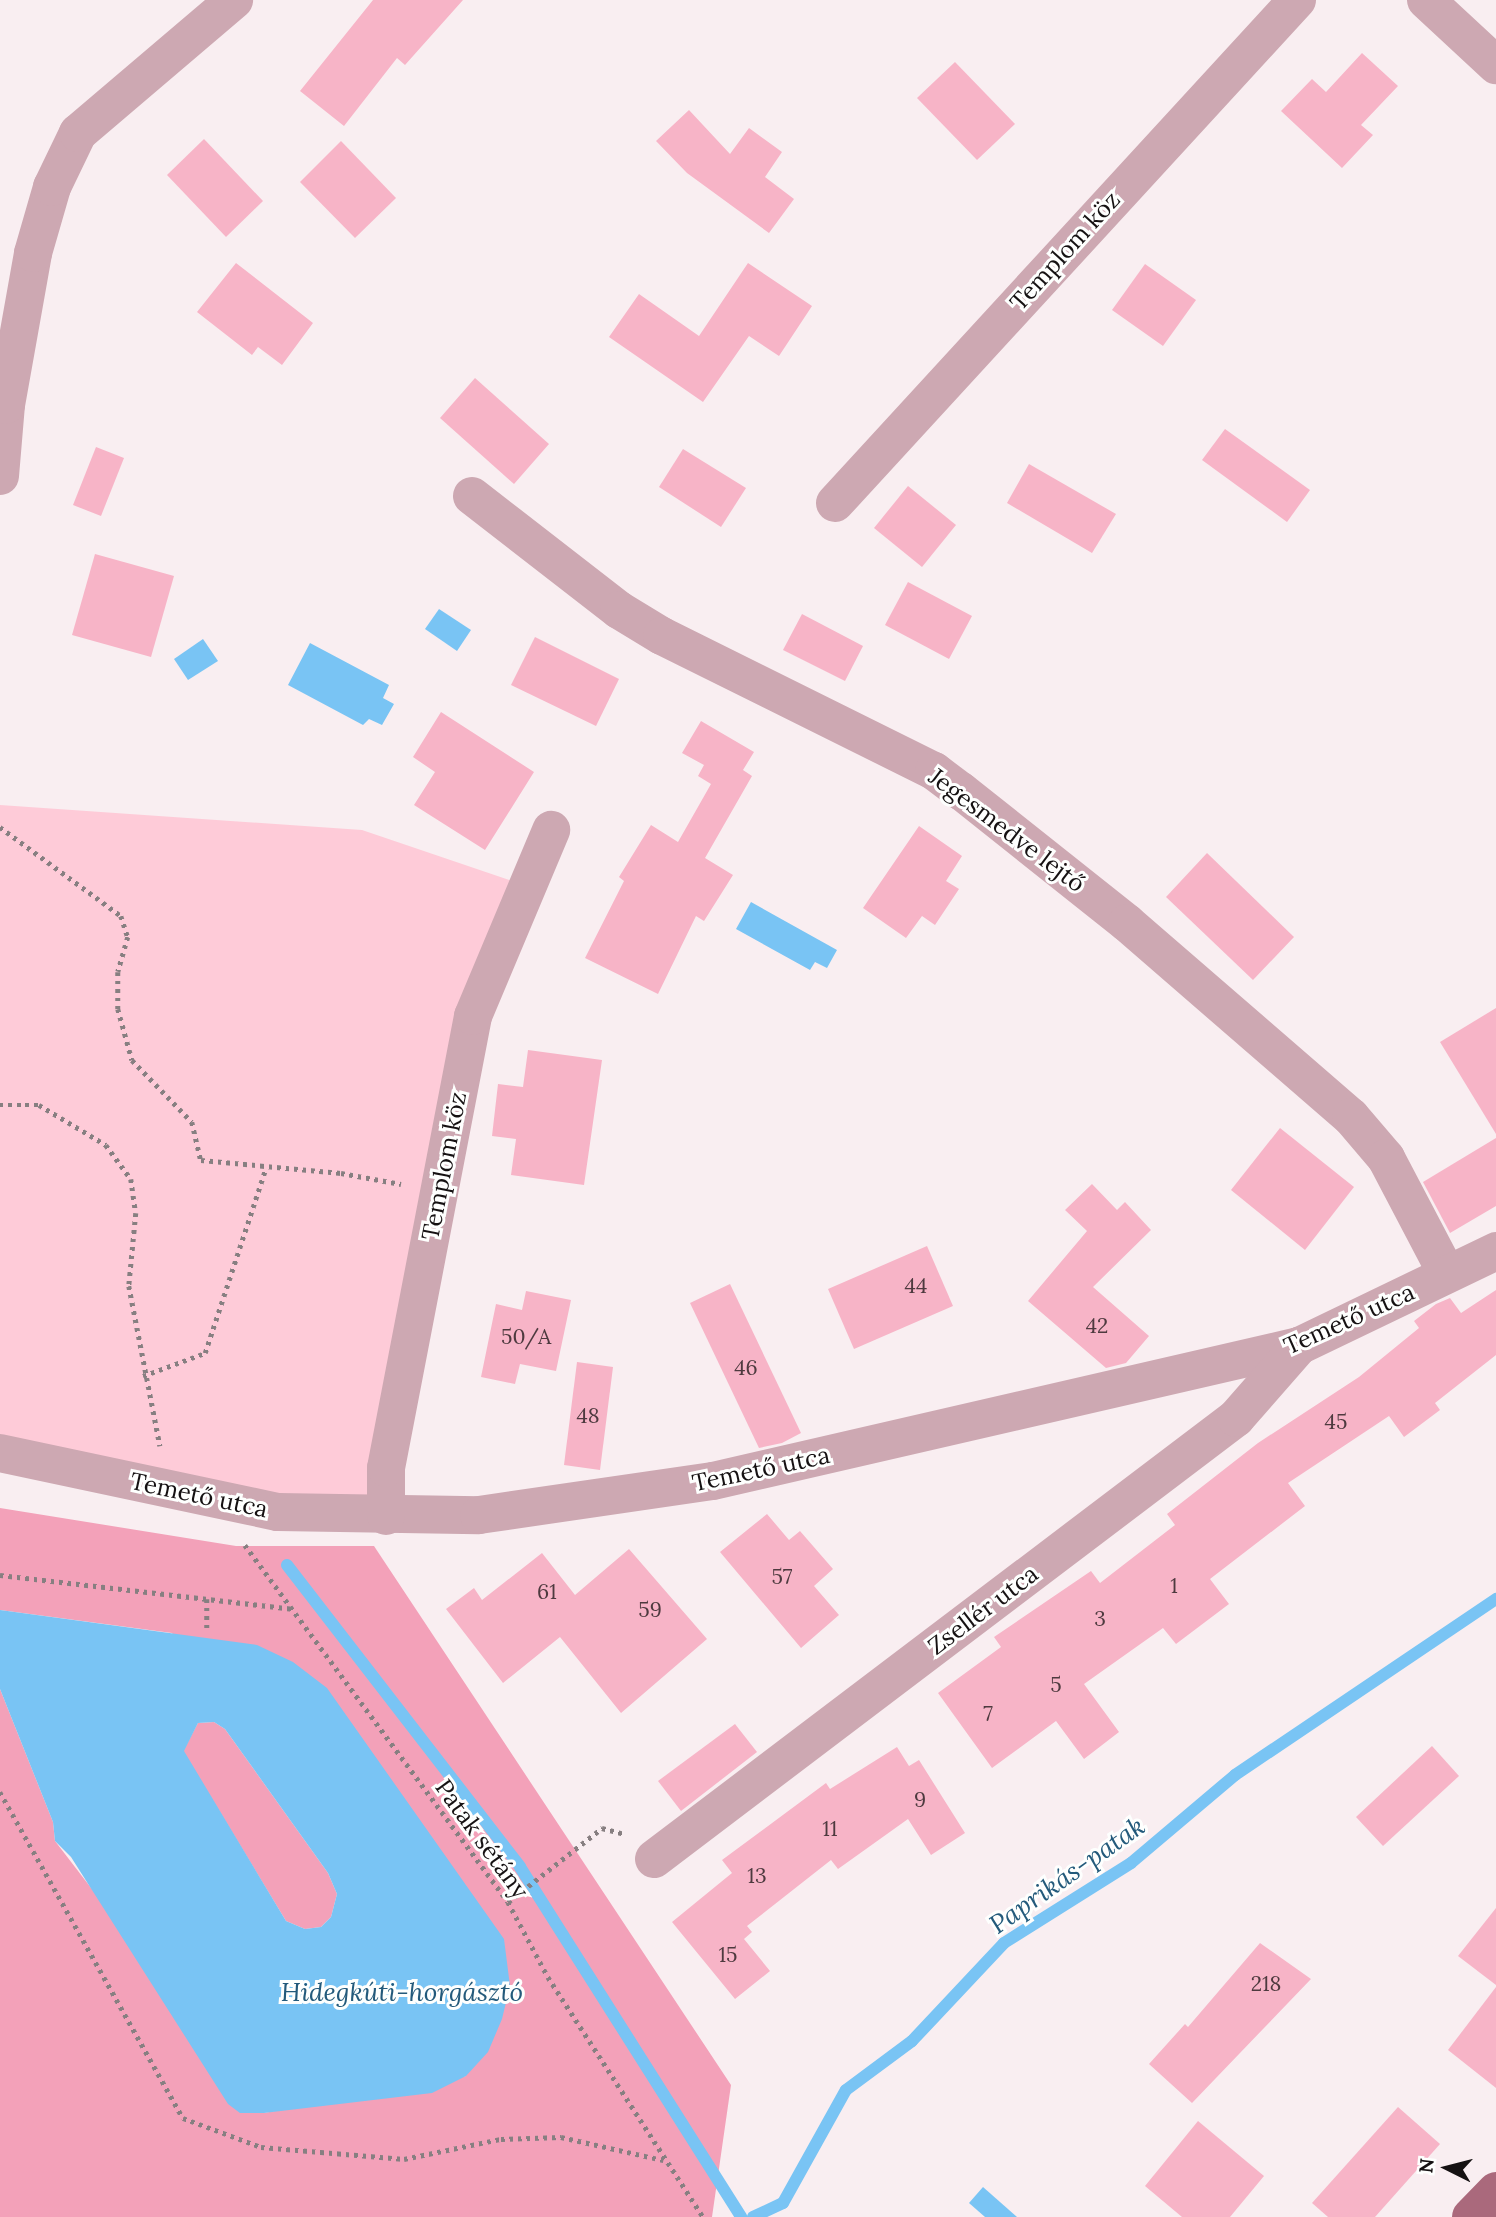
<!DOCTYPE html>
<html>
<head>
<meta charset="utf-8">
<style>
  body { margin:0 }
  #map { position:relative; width:1496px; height:2217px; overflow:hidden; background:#f9eef1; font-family:Lora,serif }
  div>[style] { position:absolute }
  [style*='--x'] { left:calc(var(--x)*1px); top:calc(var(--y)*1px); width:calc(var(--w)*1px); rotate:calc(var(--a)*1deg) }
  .green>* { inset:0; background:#fecbd8 }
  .forest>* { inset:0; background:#f3a1b9 }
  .water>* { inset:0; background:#79c4f4 }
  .stream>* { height:12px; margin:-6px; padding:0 6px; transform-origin:6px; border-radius:6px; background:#79c4f4 }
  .building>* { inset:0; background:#f7b4c7 }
  .path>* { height:4.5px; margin-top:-2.25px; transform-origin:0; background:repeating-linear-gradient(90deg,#877f81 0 3.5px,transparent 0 8.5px) }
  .minor>* { height:38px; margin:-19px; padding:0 19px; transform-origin:19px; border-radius:19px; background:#cda8b2 }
  .major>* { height:38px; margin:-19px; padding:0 19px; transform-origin:19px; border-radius:19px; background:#aa697c }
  span { translate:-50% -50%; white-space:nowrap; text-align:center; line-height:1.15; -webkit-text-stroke:6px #fefffe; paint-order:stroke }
  .number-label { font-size:21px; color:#4e3a3f }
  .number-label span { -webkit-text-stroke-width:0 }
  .street-label { font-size:24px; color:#151112 }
  .water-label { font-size:26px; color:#235a7b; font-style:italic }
  .north { position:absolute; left:1412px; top:2133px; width:70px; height:70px; -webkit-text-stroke:5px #fefffe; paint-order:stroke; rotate:276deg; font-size:19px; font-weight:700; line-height:28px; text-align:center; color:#151112 }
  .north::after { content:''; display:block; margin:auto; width:24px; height:32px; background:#151112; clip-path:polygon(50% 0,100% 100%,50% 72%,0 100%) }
</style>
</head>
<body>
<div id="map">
  <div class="green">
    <i style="clip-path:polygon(0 805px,362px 830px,524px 885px,473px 1016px,386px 1516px,0 1453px)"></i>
  </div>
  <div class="forest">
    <i style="clip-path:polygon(0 1508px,236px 1546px,374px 1546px,731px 2085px,712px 2217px,0 2217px,0 1689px,53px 1822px,55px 1841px,264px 2113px,466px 2076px,172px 1633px,0 1610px)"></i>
    <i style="clip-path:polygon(214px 1722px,225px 1729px,328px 1873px,337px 1894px,331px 1917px,321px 1927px,305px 1929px,286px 1921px,183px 1751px,198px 1723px)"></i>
  </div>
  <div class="water">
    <i style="clip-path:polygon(439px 609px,471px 630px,457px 651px,425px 629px)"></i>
    <i style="clip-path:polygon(203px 639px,218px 661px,188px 680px,174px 659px)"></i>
    <i style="clip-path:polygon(310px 643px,389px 685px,383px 698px,394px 704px,382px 725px,369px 719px,363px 725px,288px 685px)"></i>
    <i style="clip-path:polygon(751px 902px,837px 950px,827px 968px,815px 962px,810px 970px,736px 929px)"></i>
    <i style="clip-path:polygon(evenodd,0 1610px,257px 1645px,293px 1662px,327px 1688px,504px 1939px,510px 1986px,502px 2019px,488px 2052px,466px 2076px,432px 2093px,264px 2113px,240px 2113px,228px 2104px,71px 1857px,55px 1841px,53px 1822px,0 1689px,0 1610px,214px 1722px,225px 1729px,328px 1873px,337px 1894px,331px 1917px,321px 1927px,305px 1929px,286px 1921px,184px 1751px,198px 1723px,214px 1722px)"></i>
    <i style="clip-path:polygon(983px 2187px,1017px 2217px,985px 2217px,969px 2203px)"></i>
  </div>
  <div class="stream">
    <i style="--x:287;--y:1565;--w:381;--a:52.3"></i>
    <i style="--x:520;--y:1867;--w:414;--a:57.7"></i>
    <i style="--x:753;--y:2217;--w:33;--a:-25"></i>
    <i style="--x:783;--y:2203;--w:129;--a:-60.9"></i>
    <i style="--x:846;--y:2090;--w:82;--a:-36.6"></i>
    <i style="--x:912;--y:2041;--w:134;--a:-46.8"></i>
    <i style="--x:1004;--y:1943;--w:150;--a:-32.2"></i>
    <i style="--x:1131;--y:1863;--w:136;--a:-40.2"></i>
    <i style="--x:1235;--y:1775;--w:315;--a:-34"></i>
  </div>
  <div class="building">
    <i style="clip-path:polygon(373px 0,463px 0,405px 65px,397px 58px,344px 126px,300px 91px)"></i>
    <i style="clip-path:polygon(1362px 53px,1398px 86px,1361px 125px,1373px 135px,1342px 168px,1281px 111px,1312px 79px,1326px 92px)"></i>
    <i style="clip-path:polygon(955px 62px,1015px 124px,977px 160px,917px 98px)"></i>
    <i style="clip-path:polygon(689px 110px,730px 154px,749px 128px,782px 152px,765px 177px,794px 199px,769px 233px,687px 173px,656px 141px)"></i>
    <i style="clip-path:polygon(204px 139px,263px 201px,226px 237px,167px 175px)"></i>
    <i style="clip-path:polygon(341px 141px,396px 198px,355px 238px,300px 182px)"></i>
    <i style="clip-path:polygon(236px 263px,313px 323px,282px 365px,258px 347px,252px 355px,197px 312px)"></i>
    <i style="clip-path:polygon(748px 263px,812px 306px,779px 356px,749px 336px,703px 402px,609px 337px,639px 294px,699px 336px)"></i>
    <i style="clip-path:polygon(1145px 264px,1196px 300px,1163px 346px,1112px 310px)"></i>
    <i style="clip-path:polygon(475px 378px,549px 444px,514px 484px,440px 418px)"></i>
    <i style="clip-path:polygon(1225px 429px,1310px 490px,1287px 522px,1202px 460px)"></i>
    <i style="clip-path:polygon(96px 447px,124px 458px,101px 516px,73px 505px)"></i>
    <i style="clip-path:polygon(683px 449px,746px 488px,721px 527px,659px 487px)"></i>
    <i style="clip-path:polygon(1029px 464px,1116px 514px,1092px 553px,1007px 503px)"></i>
    <i style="clip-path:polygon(908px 486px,956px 525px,922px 567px,874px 528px)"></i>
    <i style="clip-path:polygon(95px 554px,174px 576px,151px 657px,72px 635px)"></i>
    <i style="clip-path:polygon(908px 582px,972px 616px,949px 659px,885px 625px)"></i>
    <i style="clip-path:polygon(802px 614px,863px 646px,845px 681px,783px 650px)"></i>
    <i style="clip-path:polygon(535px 637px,619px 679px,596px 726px,511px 685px)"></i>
    <i style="clip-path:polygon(441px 712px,534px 772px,485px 850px,414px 805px,435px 772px,413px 757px)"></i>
    <i style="clip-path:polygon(701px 721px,754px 752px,743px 770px,752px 776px,705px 858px,733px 875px,704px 921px,696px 916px,658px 994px,585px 958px,624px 881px,619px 877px,651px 825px,678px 842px,711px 784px,698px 776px,704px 765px,682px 753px)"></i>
    <i style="clip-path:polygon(919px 826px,962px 856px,946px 881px,959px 889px,935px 925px,922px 916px,906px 938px,863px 908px)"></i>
    <i style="clip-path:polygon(1207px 853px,1294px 937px,1253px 980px,1166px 897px)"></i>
    <i style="clip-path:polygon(1496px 1008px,1496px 1134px,1440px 1042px)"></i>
    <i style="clip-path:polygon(528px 1050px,602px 1060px,584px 1185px,511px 1175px,516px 1139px,492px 1136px,498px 1084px,523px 1087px)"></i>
    <i style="clip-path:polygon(1280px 1128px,1354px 1187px,1305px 1250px,1231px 1190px)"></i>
    <i style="clip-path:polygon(1496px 1138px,1496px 1206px,1450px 1233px,1423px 1182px)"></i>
    <i style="clip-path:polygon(1092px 1184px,1117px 1210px,1125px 1202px,1151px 1230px,1093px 1287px,1149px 1336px,1126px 1363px,1106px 1368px,1028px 1301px,1087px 1231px,1065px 1210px)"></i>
    <i style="clip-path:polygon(927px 1246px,953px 1306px,854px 1349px,828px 1289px)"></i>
    <i style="clip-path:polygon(730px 1284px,801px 1433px,782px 1443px,759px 1448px,690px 1303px)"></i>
    <i style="clip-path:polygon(1496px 1290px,1496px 1355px,1435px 1403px,1440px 1410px,1404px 1437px,1389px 1416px,1288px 1483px,1305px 1506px,1210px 1579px,1229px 1604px,1176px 1644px,1163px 1628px,1084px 1684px,1119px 1732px,1084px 1759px,1056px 1721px,992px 1768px,938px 1693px,1001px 1647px,994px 1637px,1091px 1571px,1100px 1583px,1175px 1525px,1167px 1514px,1258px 1443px,1359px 1377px,1419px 1328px,1414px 1321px,1436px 1304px,1450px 1298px,1461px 1313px)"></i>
    <i style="clip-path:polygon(526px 1291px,571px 1300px,556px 1371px,520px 1364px,515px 1384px,481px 1377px,496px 1304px,522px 1310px)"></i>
    <i style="clip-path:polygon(577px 1362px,613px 1367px,600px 1470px,564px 1465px)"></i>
    <i style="clip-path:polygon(767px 1514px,789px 1540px,800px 1531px,833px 1569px,814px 1586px,839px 1615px,801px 1648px,720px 1552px)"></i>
    <i style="clip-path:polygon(629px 1549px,707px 1639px,621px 1713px,560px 1637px,503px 1683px,446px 1609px,474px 1588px,482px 1600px,542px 1553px,575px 1595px)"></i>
    <i style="clip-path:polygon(735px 1724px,757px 1752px,681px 1811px,658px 1781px)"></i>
    <i style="clip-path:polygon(1432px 1746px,1459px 1776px,1383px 1846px,1356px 1817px)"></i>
    <i style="clip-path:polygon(897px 1747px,909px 1766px,919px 1760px,965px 1833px,931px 1855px,908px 1819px,838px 1869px,831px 1860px,747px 1926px,752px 1932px,744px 1939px,770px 1971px,735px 1999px,672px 1922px,732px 1873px,722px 1860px,826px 1783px,830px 1789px)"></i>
    <i style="clip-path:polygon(1496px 1908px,1496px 1985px,1458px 1956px)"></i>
    <i style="clip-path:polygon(1260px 1943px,1311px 1979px,1192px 2103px,1149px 2064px,1185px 2024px,1188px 2027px)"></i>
    <i style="clip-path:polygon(1496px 1987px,1496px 2088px,1448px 2050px)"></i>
    <i style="clip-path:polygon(1398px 2107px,1440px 2144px,1375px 2217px,1328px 2217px,1312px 2203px)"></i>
    <i style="clip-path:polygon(1198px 2121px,1264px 2176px,1230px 2217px,1182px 2217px,1145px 2186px)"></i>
  </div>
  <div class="path">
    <i style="--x:0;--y:827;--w:150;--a:36.3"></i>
    <i style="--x:121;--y:916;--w:22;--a:72"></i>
    <i style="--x:128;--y:937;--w:36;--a:106"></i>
    <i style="--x:118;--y:972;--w:37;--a:90"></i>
    <i style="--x:118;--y:1009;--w:53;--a:74.6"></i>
    <i style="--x:132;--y:1060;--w:86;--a:45.9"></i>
    <i style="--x:192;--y:1122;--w:39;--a:77"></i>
    <i style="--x:201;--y:1160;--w:141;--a:5.3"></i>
    <i style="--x:341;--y:1173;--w:61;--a:10.4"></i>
    <i style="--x:0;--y:1105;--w:39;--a:0"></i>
    <i style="--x:39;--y:1105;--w:78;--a:30.8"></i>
    <i style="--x:106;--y:1145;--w:42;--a:53.7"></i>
    <i style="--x:131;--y:1179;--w:34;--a:82"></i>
    <i style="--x:136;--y:1213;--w:73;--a:95.5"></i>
    <i style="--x:129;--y:1286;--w:163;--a:79"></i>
    <i style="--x:143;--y:1376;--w:66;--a:-20.4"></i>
    <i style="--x:205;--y:1353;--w:195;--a:-71.8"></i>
    <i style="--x:245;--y:1545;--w:443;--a:53.6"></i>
    <i style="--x:508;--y:1902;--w:85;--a:61.9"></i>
    <i style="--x:548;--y:1977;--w:286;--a:57.1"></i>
    <i style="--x:0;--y:1575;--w:296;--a:6.6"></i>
    <i style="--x:207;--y:1599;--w:30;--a:90"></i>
    <i style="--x:0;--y:1792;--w:374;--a:60.7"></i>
    <i style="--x:183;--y:2118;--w:83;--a:20.4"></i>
    <i style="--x:261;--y:2147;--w:144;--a:4.8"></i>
    <i style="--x:404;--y:2159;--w:99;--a:-11.7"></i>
    <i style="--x:501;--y:2139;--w:60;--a:-1.9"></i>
    <i style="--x:561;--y:2137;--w:105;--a:12.7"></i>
    <i style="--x:508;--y:1902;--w:120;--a:-38.2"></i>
    <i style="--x:602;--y:1828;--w:23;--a:15"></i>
  </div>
  <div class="minor">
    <i style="--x:1426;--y:0;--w:96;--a:42.9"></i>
    <i style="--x:0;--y:476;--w:71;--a:-85.2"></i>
    <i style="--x:6;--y:405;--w:154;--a:-79.9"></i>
    <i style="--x:33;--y:253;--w:69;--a:-73.9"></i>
    <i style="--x:52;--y:187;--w:60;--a:-64.3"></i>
    <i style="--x:78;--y:133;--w:205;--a:-40.4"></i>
    <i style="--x:472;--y:496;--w:186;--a:37.8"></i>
    <i style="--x:619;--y:610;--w:50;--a:31.2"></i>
    <i style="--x:662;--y:636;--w:304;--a:26.4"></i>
    <i style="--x:934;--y:771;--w:34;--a:37"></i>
    <i style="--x:961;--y:791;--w:212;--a:38.5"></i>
    <i style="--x:1127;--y:923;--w:296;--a:40.9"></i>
    <i style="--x:1351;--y:1117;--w:54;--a:49.5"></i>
    <i style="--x:1386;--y:1158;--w:131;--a:62.3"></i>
    <i style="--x:835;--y:503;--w:683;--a:-47.43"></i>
    <i style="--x:0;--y:1453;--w:284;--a:12"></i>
    <i style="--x:278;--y:1512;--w:201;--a:0.9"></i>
    <i style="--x:479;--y:1515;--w:236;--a:-8.3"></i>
    <i style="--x:713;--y:1481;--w:601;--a:-12.97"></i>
    <i style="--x:1299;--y:1346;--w:219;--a:-25.7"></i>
    <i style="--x:386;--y:1516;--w:48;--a:-90"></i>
    <i style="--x:386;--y:1468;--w:460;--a:-79.1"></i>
    <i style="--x:473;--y:1016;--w:202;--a:-67.2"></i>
    <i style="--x:654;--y:1859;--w:730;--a:-37.15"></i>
    <i style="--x:1236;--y:1418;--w:96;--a:-48.8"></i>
  </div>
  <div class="major">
    <i style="--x:1471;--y:2217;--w:36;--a:-46"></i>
  </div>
  <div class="number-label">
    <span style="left:916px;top:1286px">44</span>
    <span style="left:1097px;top:1326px">42</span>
    <span style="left:526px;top:1337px">50/A</span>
    <span style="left:746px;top:1368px">46</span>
    <span style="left:588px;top:1416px">48</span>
    <span style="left:1336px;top:1422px">45</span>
    <span style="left:782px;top:1577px">57</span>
    <span style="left:1174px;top:1586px">1</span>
    <span style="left:547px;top:1592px">61</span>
    <span style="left:650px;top:1610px">59</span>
    <span style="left:1100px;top:1619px">3</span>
    <span style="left:1056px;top:1685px">5</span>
    <span style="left:988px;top:1714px">7</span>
    <span style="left:920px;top:1800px">9</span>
    <span style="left:830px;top:1829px">11</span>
    <span style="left:757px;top:1876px">13</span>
    <span style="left:728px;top:1955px">15</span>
    <span style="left:1266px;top:1984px">218</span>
  </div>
  <div class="street-label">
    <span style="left:1065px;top:251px;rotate:-48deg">Templom köz</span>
    <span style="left:1007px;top:830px;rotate:37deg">Jegesmedve lejtő</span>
    <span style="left:444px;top:1166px;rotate:-79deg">Templom köz</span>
    <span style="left:1349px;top:1319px;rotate:-24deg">Temető utca</span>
    <span style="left:761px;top:1469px;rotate:-12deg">Temető utca</span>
    <span style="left:199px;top:1495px;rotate:12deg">Temető utca</span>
    <span style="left:983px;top:1610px;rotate:-37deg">Zsellér utca</span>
    <span style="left:482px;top:1839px;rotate:54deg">Patak sétány</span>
  </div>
  <div class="water-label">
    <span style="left:1067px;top:1875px;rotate:-35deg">Paprikás-patak</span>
    <span style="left:402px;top:1992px">Hidegkúti-horgásztó</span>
  </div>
  <div class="north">N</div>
</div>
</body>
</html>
